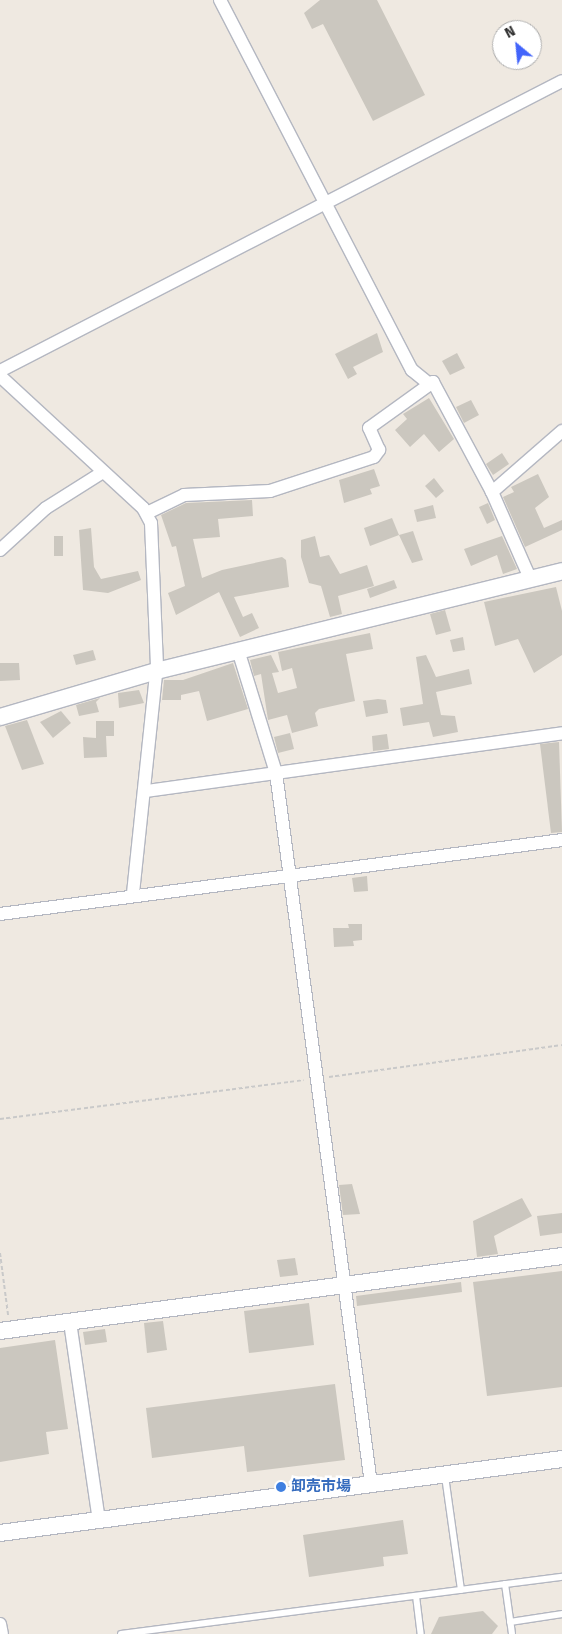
<!DOCTYPE html>
<html>
<head>
<meta charset="utf-8">
<style>
  body { margin:0 }
  #map { position:relative; width:562px; height:1634px; overflow:hidden; background:#efe9e1; font-family:"Fira Sans","Noto Sans JP",sans-serif }
  div>[style] { position:absolute }
  [style*='--x'] { left:calc(var(--x)*1px); top:calc(var(--y)*1px); width:calc(var(--w)*1px); rotate:calc(var(--a)*1deg) }
  .building>* { inset:0; background:#cbc7bf }
  .path>* { height:2px; margin-top:-1px; transform-origin:0; background:repeating-linear-gradient(90deg,#c9c9c9 0 4px,transparent 0 6.5px) }
  .roads { filter:drop-shadow(1px 0 #b4b7c1) drop-shadow(-1px 0 #b4b7c1) drop-shadow(0 1px #b4b7c1) drop-shadow(0 -1px #b4b7c1) }
  .service>* { height:6px; margin:-3px; padding:0 3px; transform-origin:3px; border-radius:3px; background:#fff }
  .minor>* { height:12px; margin:-6px; padding:0 6px; transform-origin:6px; border-radius:6px; background:#fff }
  .tertiary>* { height:16px; margin:-8px; padding:0 8px; transform-origin:8px; border-radius:8px; background:#fff }
  .dots>* { width:14px; height:14px; translate:-50% -50%; box-sizing:border-box; border:2px solid #fff; border-radius:50% }
  span { translate:-50% -50%; white-space:nowrap; text-align:center; line-height:1.15; -webkit-text-stroke:5px #fff; paint-order:stroke }
  .shop-label { font-size:15px; color:#366cbe; font-weight:700 }
  .left { translate:0 -50%; text-align:left }
  .north { position:absolute; left:492px; top:20px; width:50px; height:50px; box-sizing:border-box; background:#fff; border:1px solid #ababab; border-radius:50%; rotate:332deg; font-size:14px; font-weight:700; line-height:20px; text-align:center; color:#2e2e2e }
  .north::after { content:''; display:block; margin:auto; width:18px; height:22px; background:#4264fb; clip-path:polygon(50% 0,100% 100%,50% 72%,0 100%) }
</style>
</head>
<body>
<div id="map">
  <div class="building">
    <i style="clip-path:polygon(320px 0,377px 0,425px 95px,373px 121px,323px 24px,312px 29px,304px 13px)"></i>
    <i style="clip-path:polygon(377px 333px,383px 352px,353px 367px,357px 374px,348px 379px,335px 354px)"></i>
    <i style="clip-path:polygon(457px 353px,465px 368px,450px 375px,442px 361px)"></i>
    <i style="clip-path:polygon(429px 398px,454px 439px,439px 452px,424px 434px,410px 447px,395px 430px,407px 419px,403px 414px)"></i>
    <i style="clip-path:polygon(471px 400px,479px 415px,464px 423px,456px 407px)"></i>
    <i style="clip-path:polygon(502px 453px,509px 464px,493px 475px,486px 464px)"></i>
    <i style="clip-path:polygon(374px 469px,380px 486px,370px 489px,372px 494px,344px 503px,339px 480px)"></i>
    <i style="clip-path:polygon(538px 474px,549px 497px,535px 508px,544px 528px,562px 520px,562px 530px,525px 547px,503px 497px,514px 492px,511px 487px)"></i>
    <i style="clip-path:polygon(434px 478px,444px 491px,436px 498px,425px 486px)"></i>
    <i style="clip-path:polygon(252px 500px,253px 516px,218px 519px,220px 537px,193px 539px,202px 578px,222px 570px,282px 557px,286px 560px,289px 587px,234px 597px,243px 617px,252px 613px,259px 628px,240px 637px,219px 592px,176px 615px,168px 593px,185px 586px,176px 546px,172px 547px,161px 515px,186px 503px)"></i>
    <i style="clip-path:polygon(488px 503px,495px 520px,487px 524px,479px 507px)"></i>
    <i style="clip-path:polygon(433px 505px,436px 518px,417px 522px,414px 510px)"></i>
    <i style="clip-path:polygon(392px 518px,399px 535px,370px 546px,364px 528px)"></i>
    <i style="clip-path:polygon(91px 528px,94px 567px,101px 579px,138px 571px,141px 580px,108px 593px,83px 590px,79px 530px)"></i>
    <i style="clip-path:polygon(413px 531px,423px 560px,412px 563px,399px 535px)"></i>
    <i style="clip-path:polygon(54px 536px,63px 536px,63px 556px,54px 556px)"></i>
    <i style="clip-path:polygon(315px 536px,320px 557px,329px 555px,340px 574px,367px 565px,374px 586px,338px 596px,342px 614px,330px 617px,321px 586px,309px 583px,301px 557px,301px 540px)"></i>
    <i style="clip-path:polygon(502px 536px,517px 569px,503px 574px,497px 555px,471px 566px,464px 549px)"></i>
    <i style="clip-path:polygon(394px 580px,397px 588px,370px 598px,367px 589px)"></i>
    <i style="clip-path:polygon(556px 587px,562px 611px,562px 655px,534px 673px,518px 639px,495px 646px,484px 602px)"></i>
    <i style="clip-path:polygon(445px 610px,451px 631px,436px 635px,430px 614px)"></i>
    <i style="clip-path:polygon(370px 633px,373px 649px,346px 654px,355px 701px,319px 709px,315px 713px,318px 726px,292px 733px,287px 715px,268px 720px,261px 674px,254px 676px,250px 660px,271px 655px,279px 672px,272px 673px,278px 693px,297px 688px,292px 668px,282px 671px,278px 652px)"></i>
    <i style="clip-path:polygon(463px 637px,465px 650px,453px 652px,450px 640px)"></i>
    <i style="clip-path:polygon(93px 650px,96px 660px,76px 665px,73px 655px)"></i>
    <i style="clip-path:polygon(426px 655px,436px 677px,469px 669px,472px 684px,436px 692px,441px 715px,455px 716px,458px 732px,433px 737px,429px 722px,403px 726px,400px 708px,423px 704px,416px 657px)"></i>
    <i style="clip-path:polygon(0 663px,19px 663px,20px 680px,0 681px)"></i>
    <i style="clip-path:polygon(233px 663px,248px 709px,207px 721px,199px 691px,181px 695px,181px 700px,162px 700px,164px 680px,183px 680px)"></i>
    <i style="clip-path:polygon(139px 690px,144px 703px,119px 708px,118px 693px)"></i>
    <i style="clip-path:polygon(100px 698px,96px 702px,99px 712px,79px 716px,76px 705px)"></i>
    <i style="clip-path:polygon(378px 699px,386px 700px,388px 713px,366px 717px,363px 701px)"></i>
    <i style="clip-path:polygon(61px 711px,71px 723px,53px 738px,40px 722px)"></i>
    <i style="clip-path:polygon(27px 720px,44px 764px,22px 770px,5px 726px)"></i>
    <i style="clip-path:polygon(96px 721px,114px 721px,114px 736px,106px 736px,107px 757px,84px 758px,83px 737px,96px 738px)"></i>
    <i style="clip-path:polygon(290px 733px,294px 749px,278px 753px,274px 737px)"></i>
    <i style="clip-path:polygon(387px 734px,389px 749px,373px 751px,372px 736px)"></i>
    <i style="clip-path:polygon(559px 742px,562px 832px,551px 833px,540px 744px)"></i>
    <i style="clip-path:polygon(367px 876px,368px 891px,354px 892px,352px 878px)"></i>
    <i style="clip-path:polygon(348px 924px,362px 924px,362px 940px,353px 941px,354px 946px,334px 947px,333px 928px,349px 928px)"></i>
    <i style="clip-path:polygon(352px 1184px,360px 1214px,343px 1215px,339px 1185px)"></i>
    <i style="clip-path:polygon(522px 1198px,532px 1216px,494px 1236px,498px 1254px,477px 1257px,473px 1221px)"></i>
    <i style="clip-path:polygon(562px 1213px,562px 1233px,540px 1236px,537px 1216px)"></i>
    <i style="clip-path:polygon(295px 1258px,298px 1275px,280px 1277px,277px 1260px)"></i>
    <i style="clip-path:polygon(562px 1271px,562px 1387px,487px 1396px,473px 1282px)"></i>
    <i style="clip-path:polygon(461px 1282px,462px 1292px,357px 1306px,356px 1296px)"></i>
    <i style="clip-path:polygon(309px 1303px,314px 1345px,249px 1353px,244px 1311px)"></i>
    <i style="clip-path:polygon(163px 1321px,167px 1350px,147px 1353px,144px 1323px)"></i>
    <i style="clip-path:polygon(105px 1329px,107px 1342px,85px 1345px,83px 1332px)"></i>
    <i style="clip-path:polygon(55px 1340px,68px 1429px,46px 1432px,49px 1454px,0 1462px,0 1348px)"></i>
    <i style="clip-path:polygon(335px 1384px,345px 1460px,247px 1472px,244px 1446px,152px 1458px,146px 1408px)"></i>
    <i style="clip-path:polygon(403px 1520px,408px 1554px,383px 1557px,384px 1566px,309px 1577px,303px 1535px)"></i>
    <i style="clip-path:polygon(483px 1611px,498px 1626px,492px 1634px,431px 1634px,439px 1617px)"></i>
  </div>
  <div class="path">
    <i style="--x:329;--y:1077;--w:235;--a:-7.8"></i>
    <i style="--x:0;--y:1119;--w:306;--a:-7.3"></i>
    <i style="--x:0;--y:1253;--w:63;--a:82.6"></i>
  </div>
  <div class="roads">
    <div class="service">
      <i style="--x:445;--y:1476;--w:115;--a:82"></i>
      <i style="--x:505;--y:1584;--w:50;--a:82"></i>
      <i style="--x:416;--y:1596;--w:38;--a:83"></i>
      <i style="--x:510;--y:1622;--w:53;--a:-8.7"></i>
      <i style="--x:121;--y:1634;--w:445;--a:-7.4"></i>
    </div>
    <div class="minor">
      <i style="--x:220;--y:0;--w:417;--a:62.6"></i>
      <i style="--x:412;--y:370;--w:21;--a:39"></i>
      <i style="--x:0;--y:371;--w:632;--a:-27.29"></i>
      <i style="--x:0;--y:376;--w:195;--a:42.7"></i>
      <i style="--x:143;--y:508;--w:17;--a:62"></i>
      <i style="--x:151;--y:523;--w:142;--a:87.6"></i>
      <i style="--x:157;--y:665;--w:231;--a:96"></i>
      <i style="--x:492;--y:492;--w:93;--a:-41.1"></i>
      <i style="--x:147;--y:513;--w:41;--a:-25.9"></i>
      <i style="--x:184;--y:495;--w:86;--a:-2.7"></i>
      <i style="--x:270;--y:491;--w:109;--a:-18.1"></i>
      <i style="--x:374;--y:457;--w:9;--a:-54"></i>
      <i style="--x:379;--y:450;--w:24;--a:-114"></i>
      <i style="--x:369;--y:428;--w:79;--a:-35.7"></i>
      <i style="--x:433;--y:382;--w:125;--a:61.8"></i>
      <i style="--x:492;--y:492;--w:94;--a:66.2"></i>
      <i style="--x:0;--y:550;--w:62;--a:-42.4"></i>
      <i style="--x:46;--y:508;--w:67;--a:-32.3"></i>
      <i style="--x:238;--y:650;--w:129;--a:72.8"></i>
      <i style="--x:276;--y:773;--w:717;--a:82.39"></i>
      <i style="--x:146;--y:791;--w:420;--a:-7.9"></i>
      <i style="--x:0;--y:914;--w:567;--a:-7.5"></i>
      <i style="--x:70;--y:1322;--w:200;--a:81.7"></i>
      <i style="--x:0;--y:1624;--w:10;--a:79"></i>
    </div>
    <div class="tertiary">
      <i style="--x:0;--y:717;--w:163;--a:-16.4"></i>
      <i style="--x:156;--y:671;--w:418;--a:-13.8"></i>
      <i style="--x:0;--y:1331;--w:567;--a:-7.6"></i>
      <i style="--x:0;--y:1533;--w:567;--a:-7.5"></i>
    </div>
  </div>
  <div class="dots">
    <i style="left:281px;top:1487px;background:#3f7fe0"></i>
  </div>
  <div class="shop-label">
    <span class="left" style="left:291px;top:1487px">卸売市場</span>
  </div>
  <div class="north">N</div>
</div>
</body>
</html>
